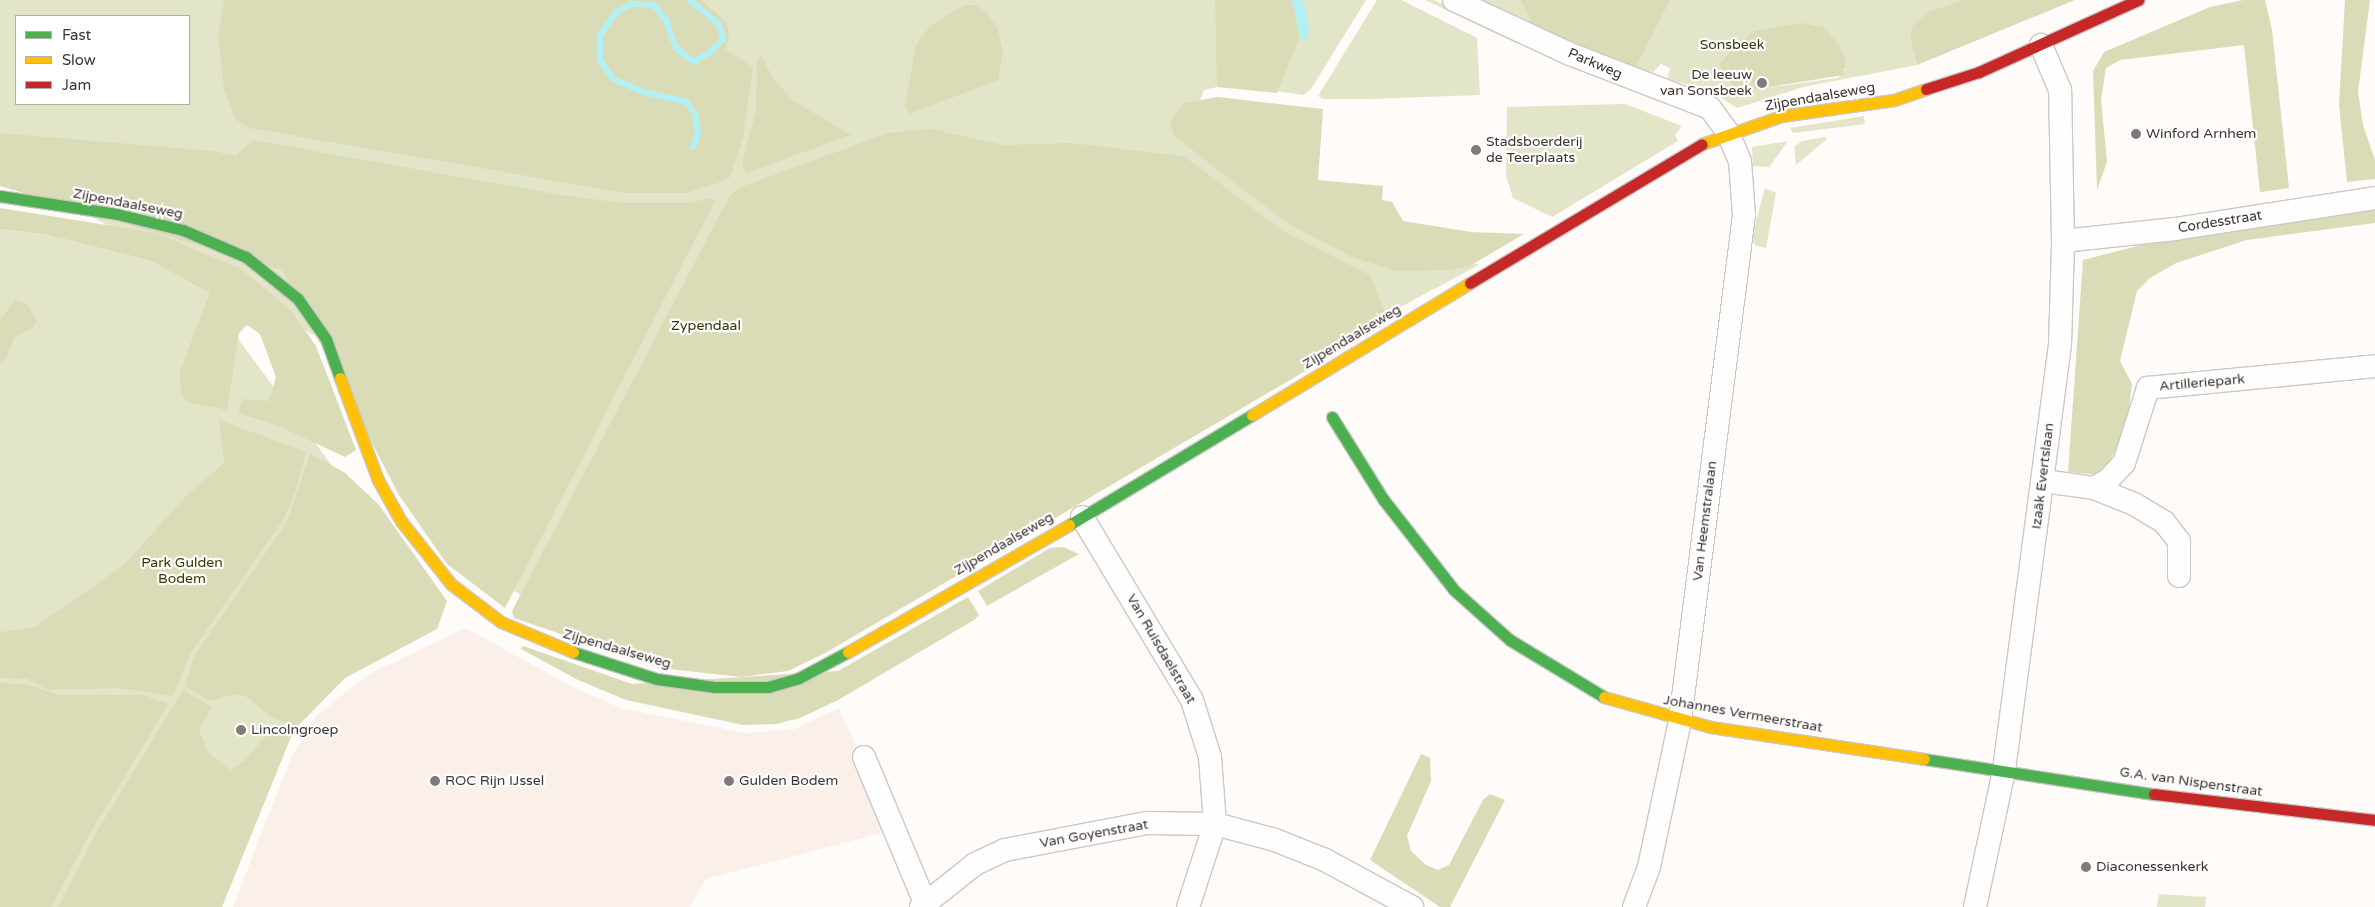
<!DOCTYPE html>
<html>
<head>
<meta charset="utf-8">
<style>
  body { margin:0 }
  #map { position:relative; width:2375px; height:907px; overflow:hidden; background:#fefbf9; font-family:"Varela Round",sans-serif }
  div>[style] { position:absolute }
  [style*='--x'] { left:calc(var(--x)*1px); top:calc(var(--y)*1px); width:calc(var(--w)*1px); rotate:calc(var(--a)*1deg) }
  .built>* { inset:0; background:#faefe9 }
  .green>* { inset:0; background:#e3e5c8 }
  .forest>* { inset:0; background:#dadcb8 }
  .water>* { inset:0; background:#b3f0f3 }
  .stream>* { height:6px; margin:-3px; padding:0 3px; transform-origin:3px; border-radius:3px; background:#b3f0f3 }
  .roads { filter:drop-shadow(1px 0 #ccc7c4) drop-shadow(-1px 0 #ccc7c4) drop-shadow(0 1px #ccc7c4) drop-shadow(0 -1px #ccc7c4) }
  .street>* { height:22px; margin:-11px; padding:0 11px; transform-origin:11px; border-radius:11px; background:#fffefe }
  .fast>* { height:11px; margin:-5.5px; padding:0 5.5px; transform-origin:5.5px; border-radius:5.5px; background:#4caf50 }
  .slow>* { height:11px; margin:-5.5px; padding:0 5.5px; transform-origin:5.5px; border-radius:5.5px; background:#ffc107 }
  .jam>* { height:11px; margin:-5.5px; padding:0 5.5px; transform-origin:5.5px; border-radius:5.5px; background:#c62828 }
  .dots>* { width:14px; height:14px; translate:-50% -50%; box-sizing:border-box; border:2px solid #fff; border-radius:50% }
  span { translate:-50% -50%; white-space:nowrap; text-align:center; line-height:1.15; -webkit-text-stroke:4.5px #fff; paint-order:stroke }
  .park-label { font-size:14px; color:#353906 }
  .street-label { font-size:14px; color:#3e3531 }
  .poi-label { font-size:14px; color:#3e3531 }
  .right { translate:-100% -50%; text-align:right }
  .left { translate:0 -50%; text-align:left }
  .legend { position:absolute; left:15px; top:15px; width:175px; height:90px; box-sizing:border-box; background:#fff; border:1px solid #b2aead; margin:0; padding:6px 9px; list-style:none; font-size:15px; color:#3e3531 }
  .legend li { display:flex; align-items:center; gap:10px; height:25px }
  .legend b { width:25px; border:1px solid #b2aead }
</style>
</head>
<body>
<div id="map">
  <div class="built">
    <i style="clip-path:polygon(466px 628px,574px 688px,621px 708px,745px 733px,795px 729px,839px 708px,893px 830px,706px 879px,690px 907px,233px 907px,290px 760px,316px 716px,369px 674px)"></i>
  </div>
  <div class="green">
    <i style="clip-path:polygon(evenodd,0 0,1366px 0,1311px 89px,1304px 95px,1217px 83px,1217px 87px,1204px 90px,1191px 123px,1278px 205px,1479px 265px,1294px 364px,604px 645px,436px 544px,357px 358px,0 168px,0 0,16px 16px,189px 16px,189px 104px,16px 104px,16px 16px)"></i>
    <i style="clip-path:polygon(1377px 0,1401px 0,1477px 38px,1480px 95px,1369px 99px,1323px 99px,1318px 96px)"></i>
    <i style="clip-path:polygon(1425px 0,1434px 0,1521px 42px,1518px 44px)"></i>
    <i style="clip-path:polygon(evenodd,1473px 0,2011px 0,1910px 38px,1917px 65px,1803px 87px,1737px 108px,1711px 91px,1667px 79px,1670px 68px,1661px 64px,1653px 72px,1636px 67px,1642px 55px,1523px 3px,1533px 26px,1473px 0,1847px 68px,1838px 78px,1742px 91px,1847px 68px)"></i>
    <i style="clip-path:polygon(1625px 104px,1682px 126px,1675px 135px,1678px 141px,1552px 217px,1513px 198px,1506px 176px,1507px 107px)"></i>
    <i style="clip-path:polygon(1864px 116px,1865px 124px,1793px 133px,1790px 128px)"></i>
    <i style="clip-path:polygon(1825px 137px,1827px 139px,1796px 165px,1794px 147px,1802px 141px)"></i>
    <i style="clip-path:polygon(1788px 141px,1769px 167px,1753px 166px,1752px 147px)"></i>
    <i style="clip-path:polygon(1765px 188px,1776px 193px,1766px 248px,1756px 246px,1751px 239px)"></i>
    <i style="clip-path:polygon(0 229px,48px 235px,151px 261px,209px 293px,207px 297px,441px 613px,313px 698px,290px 731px,221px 907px,0 907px)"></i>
    <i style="clip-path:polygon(2159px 894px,2206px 897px,2205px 907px,2157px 907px)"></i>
  </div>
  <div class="forest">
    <i style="clip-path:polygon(224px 0,702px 0,727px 23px,729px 37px,725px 49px,753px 67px,743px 138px,730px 177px,724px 181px,686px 193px,625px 193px,249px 128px,235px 119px,224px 88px,218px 37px)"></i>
    <i style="clip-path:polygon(1215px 0,1292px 0,1300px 36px,1277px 93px,1217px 87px)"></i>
    <i style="clip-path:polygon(1521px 0,1670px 0,1636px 67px,1533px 26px)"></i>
    <i style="clip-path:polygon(1964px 0,2075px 0,1917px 65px,1910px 38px,1913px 25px,1928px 12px)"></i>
    <i style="clip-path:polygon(2243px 0,2265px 0,2272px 30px,2289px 188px,2260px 192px,2244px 45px,2120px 60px,2106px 68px,2101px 100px,2107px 162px,2097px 190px,2093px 71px,2104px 52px,2210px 7px)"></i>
    <i style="clip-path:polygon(2345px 0,2370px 0,2358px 92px,2363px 125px,2375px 160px,2375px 179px,2347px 182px,2339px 105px)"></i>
    <i style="clip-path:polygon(964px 5px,976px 5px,987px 13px,998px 29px,1003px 53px,998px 80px,909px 114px,905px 105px,916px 45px,930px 26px)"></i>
    <i style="clip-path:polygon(1803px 23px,1824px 28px,1838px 44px,1845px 56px,1844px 75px,1737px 92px,1719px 65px,1730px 52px,1754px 31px)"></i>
    <i style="clip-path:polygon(761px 56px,775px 81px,794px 101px,851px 135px,746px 173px,742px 164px,756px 110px,757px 58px)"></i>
    <i style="clip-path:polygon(1218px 97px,1323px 109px,1318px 180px,1383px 186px,1382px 200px,1392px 202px,1403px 221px,1471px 232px,1524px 234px,1468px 267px,1452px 270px,1396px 271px,1352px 257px,1287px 223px,1174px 136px,1170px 122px,1183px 103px)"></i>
    <i style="clip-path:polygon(931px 129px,1003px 145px,1071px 143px,1184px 156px,1283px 231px,1370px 275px,1384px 310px,1382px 326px,827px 652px,788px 671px,741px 677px,660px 668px,514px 618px,512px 611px,729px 197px,738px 188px,888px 133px)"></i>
    <i style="clip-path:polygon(0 133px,213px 151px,236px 156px,253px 140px,561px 195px,624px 203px,688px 203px,711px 198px,715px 201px,505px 608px,447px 564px,399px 495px,282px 270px,0 186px)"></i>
    <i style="clip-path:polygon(2375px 201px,2375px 223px,2247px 240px,2176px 263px,2150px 278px,2137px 291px,2120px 361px,2132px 384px,2126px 433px,2101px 475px,2068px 472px,2083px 260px,2195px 231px)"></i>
    <i style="clip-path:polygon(0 208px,156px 233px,241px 269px,291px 310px,316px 346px,356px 450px,345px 457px,276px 425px,238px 413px,243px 399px,269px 401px,276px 377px,260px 334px,247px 325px,239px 333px,227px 410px,188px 402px,181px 394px,180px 372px,209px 293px,151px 261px,48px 235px,0 229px)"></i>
    <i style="clip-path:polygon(15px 300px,26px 303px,37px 320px,33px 328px,14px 337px,7px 357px,0 363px,0 320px)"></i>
    <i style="clip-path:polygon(219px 420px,306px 452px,294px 496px,283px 520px,190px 654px,173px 696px,119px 688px,48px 690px,28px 679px,0 678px,0 632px,35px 627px,124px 565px,188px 494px,224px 463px)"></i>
    <i style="clip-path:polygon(310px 454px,344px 472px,379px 505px,447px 601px,437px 629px,345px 678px,297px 727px,272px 718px,247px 697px,235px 694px,209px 701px,185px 686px,194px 656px,287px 522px)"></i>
    <i style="clip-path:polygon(1063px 547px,1079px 554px,987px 606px,978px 591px,1050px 548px)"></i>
    <i style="clip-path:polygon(968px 597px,979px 615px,974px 620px,838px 700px,800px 718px,776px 724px,743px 725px,626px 700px,578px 680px,521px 649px,523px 646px,632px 684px,838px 671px)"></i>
    <i style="clip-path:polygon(0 683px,26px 684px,59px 695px,144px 695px,169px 704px,93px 828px,51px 907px,0 907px)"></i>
    <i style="clip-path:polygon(183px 690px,212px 707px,199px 730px,208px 752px,230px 770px,245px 760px,273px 728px,293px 732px,222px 907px,58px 907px,97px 831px)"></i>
    <i style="clip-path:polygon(1421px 754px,1430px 758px,1431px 781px,1407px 836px,1411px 851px,1426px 865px,1438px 870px,1449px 865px,1483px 800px,1490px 794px,1505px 800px,1450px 907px,1440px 907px,1370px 860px)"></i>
  </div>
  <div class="water">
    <i style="clip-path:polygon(1292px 0,1303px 0,1309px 27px,1307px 42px,1300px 36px)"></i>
  </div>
  <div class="stream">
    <i style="--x:690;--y:0;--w:38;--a:40"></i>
    <i style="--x:719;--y:24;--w:16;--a:75"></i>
    <i style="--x:723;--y:39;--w:20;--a:135"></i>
    <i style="--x:709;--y:53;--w:18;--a:151"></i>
    <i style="--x:693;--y:62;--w:22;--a:-141"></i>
    <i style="--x:676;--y:48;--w:30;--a:-110"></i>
    <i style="--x:666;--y:20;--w:20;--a:-131"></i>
    <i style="--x:653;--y:5;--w:21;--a:-177"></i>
    <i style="--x:632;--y:4;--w:18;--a:153"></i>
    <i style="--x:616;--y:12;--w:29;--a:124"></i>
    <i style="--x:600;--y:36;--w:23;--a:90"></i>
    <i style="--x:600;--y:59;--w:24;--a:57"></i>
    <i style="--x:613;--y:79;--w:34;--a:23"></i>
    <i style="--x:644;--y:92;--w:44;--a:13.1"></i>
    <i style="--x:687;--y:102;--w:15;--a:58"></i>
    <i style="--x:695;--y:115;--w:18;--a:81"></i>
    <i style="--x:698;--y:133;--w:15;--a:110"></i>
  </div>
  <div class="roads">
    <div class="street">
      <i style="--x:1454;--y:0;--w:128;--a:25"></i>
      <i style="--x:1570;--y:54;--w:150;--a:21.1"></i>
      <i style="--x:1710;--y:108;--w:31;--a:54"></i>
      <i style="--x:1728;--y:133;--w:30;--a:67"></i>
      <i style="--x:1740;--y:161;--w:54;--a:85.8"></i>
      <i style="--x:1744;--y:215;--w:510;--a:97.21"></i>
      <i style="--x:1680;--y:721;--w:149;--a:102"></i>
      <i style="--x:1649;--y:867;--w:43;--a:110.6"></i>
      <i style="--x:2063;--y:241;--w:113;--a:-6.1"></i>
      <i style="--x:2175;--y:229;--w:202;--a:-8.8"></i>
      <i style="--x:2043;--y:481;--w:51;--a:7.8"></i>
      <i style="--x:2094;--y:488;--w:16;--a:-30"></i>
      <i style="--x:2108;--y:480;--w:23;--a:-47"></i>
      <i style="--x:2124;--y:463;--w:79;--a:-72.3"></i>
      <i style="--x:2148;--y:388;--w:228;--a:-5.5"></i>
      <i style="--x:2094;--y:488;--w:43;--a:21.8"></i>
      <i style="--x:2134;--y:504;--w:35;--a:31"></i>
      <i style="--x:2164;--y:522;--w:24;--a:52"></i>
      <i style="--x:2179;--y:541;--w:35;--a:90"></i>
      <i style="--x:1082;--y:517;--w:214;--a:59"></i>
      <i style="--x:1192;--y:700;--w:60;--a:72.5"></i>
      <i style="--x:1210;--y:757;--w:67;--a:85.7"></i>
      <i style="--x:1215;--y:824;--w:87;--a:108"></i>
      <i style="--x:864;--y:757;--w:158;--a:67.3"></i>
      <i style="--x:921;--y:907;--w:69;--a:-38.5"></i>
      <i style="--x:975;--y:864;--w:33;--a:-25"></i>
      <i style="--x:1005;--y:850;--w:145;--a:-10.8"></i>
      <i style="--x:1147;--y:823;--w:68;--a:0.8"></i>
      <i style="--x:1215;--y:824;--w:62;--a:14.9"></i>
      <i style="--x:1275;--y:840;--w:54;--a:21.8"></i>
      <i style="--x:1325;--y:860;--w:99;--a:28.4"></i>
      <i style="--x:1975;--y:907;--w:140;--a:-78"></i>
      <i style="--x:2004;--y:770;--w:429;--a:-82.5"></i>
      <i style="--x:2060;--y:345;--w:104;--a:-88.3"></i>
      <i style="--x:2063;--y:241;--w:151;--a:-91.1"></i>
      <i style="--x:2060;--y:90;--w:49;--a:-112.9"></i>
    </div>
    <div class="fast">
      <i style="--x:0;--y:196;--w:118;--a:8.7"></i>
      <i style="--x:117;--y:214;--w:68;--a:13.6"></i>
      <i style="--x:183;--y:230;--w:69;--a:23.2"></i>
      <i style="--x:246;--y:257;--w:67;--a:38.9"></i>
      <i style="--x:298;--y:299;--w:49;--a:55"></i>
      <i style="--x:326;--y:339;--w:41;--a:70.3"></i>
      <i style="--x:1332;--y:417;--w:97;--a:58.1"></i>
      <i style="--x:1383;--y:499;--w:115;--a:52"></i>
      <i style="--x:1454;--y:590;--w:75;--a:41.8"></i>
      <i style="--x:1510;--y:640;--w:110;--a:31.2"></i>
      <i style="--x:1069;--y:525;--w:214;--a:-31"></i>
      <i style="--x:573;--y:652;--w:88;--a:17.8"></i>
      <i style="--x:657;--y:679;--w:59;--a:7.9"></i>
      <i style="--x:715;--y:687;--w:53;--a:0"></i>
      <i style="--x:768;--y:687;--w:32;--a:-16"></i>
      <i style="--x:799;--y:678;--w:55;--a:-28"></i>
      <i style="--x:1924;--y:759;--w:233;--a:8.7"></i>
    </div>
    <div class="slow">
      <i style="--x:1702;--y:144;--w:84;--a:-19.5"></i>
      <i style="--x:1781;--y:116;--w:114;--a:-8.1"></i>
      <i style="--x:1894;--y:100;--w:34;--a:-19"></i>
      <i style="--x:340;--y:378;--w:109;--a:69.6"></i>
      <i style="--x:378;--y:480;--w:47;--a:60.7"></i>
      <i style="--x:401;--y:521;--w:80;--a:51.6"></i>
      <i style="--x:451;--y:584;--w:63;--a:37.2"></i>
      <i style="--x:501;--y:622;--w:78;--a:22.6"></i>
      <i style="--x:1252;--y:415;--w:255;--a:-31.2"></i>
      <i style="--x:848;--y:652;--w:255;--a:-29.9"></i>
      <i style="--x:1604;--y:697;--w:111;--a:15.7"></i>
      <i style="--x:1711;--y:727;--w:215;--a:8.5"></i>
    </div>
    <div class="jam">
      <i style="--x:1926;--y:89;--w:56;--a:-17.8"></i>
      <i style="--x:1979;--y:72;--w:175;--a:-24.4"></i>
      <i style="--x:1470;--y:283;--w:270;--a:-30.9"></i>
      <i style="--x:2154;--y:794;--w:223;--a:6.7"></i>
    </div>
  </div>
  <div class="dots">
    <i style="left:1762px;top:83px;background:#817a77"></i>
    <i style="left:2136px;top:134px;background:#817a77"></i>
    <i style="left:1476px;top:150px;background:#817a77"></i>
    <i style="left:241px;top:730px;background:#817a77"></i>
    <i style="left:435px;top:781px;background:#817a77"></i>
    <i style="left:729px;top:781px;background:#817a77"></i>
    <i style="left:2086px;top:867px;background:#817a77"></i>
  </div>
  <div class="park-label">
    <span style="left:1732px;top:45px">Sonsbeek</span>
    <span style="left:706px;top:326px">Zypendaal</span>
    <span style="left:182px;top:571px">Park Gulden<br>Bodem</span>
  </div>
  <div class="street-label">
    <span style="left:1595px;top:64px;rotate:23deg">Parkweg</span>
    <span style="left:1820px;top:97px;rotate:-10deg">Zijpendaalseweg</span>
    <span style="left:128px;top:204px;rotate:11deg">Zijpendaalseweg</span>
    <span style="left:2220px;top:222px;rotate:-9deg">Cordesstraat</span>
    <span style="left:1352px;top:337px;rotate:-31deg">Zijpendaalseweg</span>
    <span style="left:2202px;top:383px;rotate:-5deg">Artilleriepark</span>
    <span style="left:2043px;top:476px;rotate:-83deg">Izaäk Evertslaan</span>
    <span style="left:1705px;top:521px;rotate:-83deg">Van Heemstralaan</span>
    <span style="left:1004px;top:544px;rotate:-30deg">Zijpendaalseweg</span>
    <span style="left:617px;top:649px;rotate:16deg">Zijpendaalseweg</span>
    <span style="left:1161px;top:649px;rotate:60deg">Van Ruisdaelstraat</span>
    <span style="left:1743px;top:714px;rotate:10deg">Johannes Vermeerstraat</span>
    <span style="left:2191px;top:782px;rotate:8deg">G.A. van Nispenstraat</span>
    <span style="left:1094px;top:834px;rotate:-10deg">Van Goyenstraat</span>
  </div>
  <div class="poi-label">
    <span class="right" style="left:1752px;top:83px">De leeuw<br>van Sonsbeek</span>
    <span class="left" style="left:2146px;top:134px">Winford Arnhem</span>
    <span class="left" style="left:1486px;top:150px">Stadsboerderij<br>de Teerplaats</span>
    <span class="left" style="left:251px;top:730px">Lincolngroep</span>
    <span class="left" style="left:445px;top:781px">ROC Rijn IJssel</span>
    <span class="left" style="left:739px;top:781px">Gulden Bodem</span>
    <span class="left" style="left:2096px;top:867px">Diaconessenkerk</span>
  </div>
  <ul class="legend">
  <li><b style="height:6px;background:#4caf50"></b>Fast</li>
  <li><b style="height:6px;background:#ffc107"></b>Slow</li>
  <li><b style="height:6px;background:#c62828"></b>Jam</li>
  </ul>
</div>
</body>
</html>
